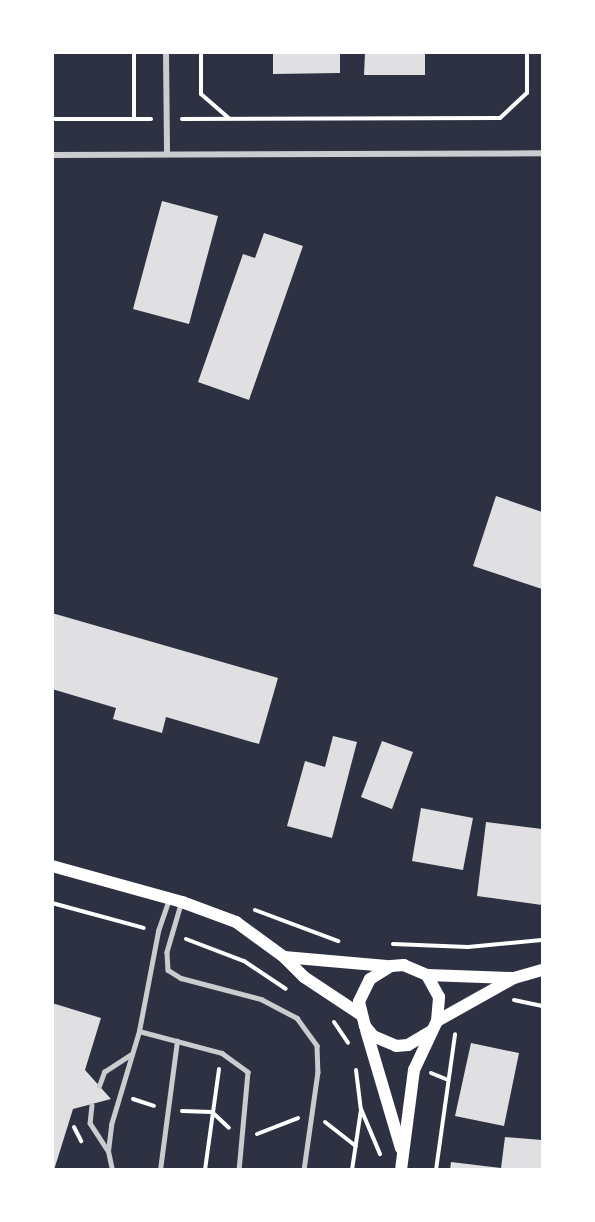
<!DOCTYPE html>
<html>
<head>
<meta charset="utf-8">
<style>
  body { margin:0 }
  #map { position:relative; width:595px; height:1222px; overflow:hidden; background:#2d3142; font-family:"Fira Sans",sans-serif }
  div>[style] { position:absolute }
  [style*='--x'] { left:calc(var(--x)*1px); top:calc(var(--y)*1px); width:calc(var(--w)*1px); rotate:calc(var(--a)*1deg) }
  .building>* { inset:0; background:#e0e0e3 }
  .path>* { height:4px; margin:-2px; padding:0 2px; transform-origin:2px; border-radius:2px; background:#fff }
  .service>* { height:4.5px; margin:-2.25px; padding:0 2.25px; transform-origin:2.25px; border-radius:2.25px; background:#caccd0 }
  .minor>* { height:6px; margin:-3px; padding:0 3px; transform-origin:3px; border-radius:3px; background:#caccd0 }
  .secondary>* { height:12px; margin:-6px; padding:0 6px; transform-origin:6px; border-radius:6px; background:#fff }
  span { translate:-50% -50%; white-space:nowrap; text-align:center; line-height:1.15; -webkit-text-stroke:4.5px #fff; paint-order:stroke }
  .frame { position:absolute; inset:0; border:54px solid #fff; pointer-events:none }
</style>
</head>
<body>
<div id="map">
  <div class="building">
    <i style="clip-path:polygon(273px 52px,340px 52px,340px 73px,273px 74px)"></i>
    <i style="clip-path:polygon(365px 52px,425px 52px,425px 75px,364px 75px)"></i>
    <i style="clip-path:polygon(162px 201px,218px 216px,189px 324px,133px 309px)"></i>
    <i style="clip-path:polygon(264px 233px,303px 246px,249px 400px,198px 382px,243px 254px,255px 258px)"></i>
    <i style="clip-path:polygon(496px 496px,542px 512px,542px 589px,473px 566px)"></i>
    <i style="clip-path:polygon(52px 613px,278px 678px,259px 744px,166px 717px,162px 733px,113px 719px,116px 708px,52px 689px)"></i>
    <i style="clip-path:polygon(333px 736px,357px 742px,332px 838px,287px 826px,305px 761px,325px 767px)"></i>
    <i style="clip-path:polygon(382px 741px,413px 752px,392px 809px,361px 797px)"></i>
    <i style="clip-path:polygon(421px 808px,473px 818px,463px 870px,412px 861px)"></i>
    <i style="clip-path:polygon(486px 822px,542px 829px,542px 905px,477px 896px)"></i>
    <i style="clip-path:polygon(52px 1003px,101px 1018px,85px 1070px,111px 1099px,73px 1109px,54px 1170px)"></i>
    <i style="clip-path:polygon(471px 1043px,519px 1053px,504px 1126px,455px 1116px)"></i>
    <i style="clip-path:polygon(505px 1137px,542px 1140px,542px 1170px,450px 1170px,451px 1162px,501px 1168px)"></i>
  </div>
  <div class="path">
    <i style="--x:201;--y:52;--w:42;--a:90"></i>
    <i style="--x:201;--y:94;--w:37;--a:41"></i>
    <i style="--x:52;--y:119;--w:99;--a:0"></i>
    <i style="--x:134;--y:119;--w:67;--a:-90"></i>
    <i style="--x:182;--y:119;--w:318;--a:-0.2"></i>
    <i style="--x:500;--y:118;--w:37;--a:-43"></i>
    <i style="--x:527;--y:93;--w:41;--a:-90"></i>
    <i style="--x:52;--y:903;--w:95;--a:15.2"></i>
    <i style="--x:255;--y:910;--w:89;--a:20.5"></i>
    <i style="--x:186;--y:939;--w:62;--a:20.8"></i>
    <i style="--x:244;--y:961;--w:50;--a:33.7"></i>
    <i style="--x:393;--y:944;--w:75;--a:2.3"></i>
    <i style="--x:468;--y:947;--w:74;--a:-5.4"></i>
    <i style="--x:514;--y:1000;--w:29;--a:12"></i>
    <i style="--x:334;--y:1022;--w:25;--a:56"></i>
    <i style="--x:356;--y:1070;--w:39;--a:83"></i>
    <i style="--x:361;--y:1109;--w:49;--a:67.1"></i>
    <i style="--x:431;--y:1073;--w:18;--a:22"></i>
    <i style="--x:133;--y:1099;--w:22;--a:18"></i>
    <i style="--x:182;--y:1111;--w:30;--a:2"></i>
    <i style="--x:212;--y:1112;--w:23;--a:43"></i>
    <i style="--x:325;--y:1122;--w:39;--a:38"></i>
    <i style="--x:74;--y:1127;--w:16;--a:63"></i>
    <i style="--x:257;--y:1134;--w:44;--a:-21.3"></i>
    <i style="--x:205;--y:1170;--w:102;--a:-82.1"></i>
    <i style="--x:352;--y:1170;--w:61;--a:-81.5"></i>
    <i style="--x:436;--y:1170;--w:137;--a:-82"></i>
  </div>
  <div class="service">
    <i style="--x:181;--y:904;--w:50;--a:106.3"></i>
    <i style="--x:167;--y:952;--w:18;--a:87"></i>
    <i style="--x:168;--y:970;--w:15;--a:32"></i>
    <i style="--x:181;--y:978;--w:83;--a:14.7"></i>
    <i style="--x:261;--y:999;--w:41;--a:27.8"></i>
    <i style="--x:297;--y:1018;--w:34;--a:54"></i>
    <i style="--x:317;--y:1046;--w:26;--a:88"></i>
    <i style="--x:318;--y:1072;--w:99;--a:98.1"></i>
    <i style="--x:139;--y:1031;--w:86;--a:14.8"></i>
    <i style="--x:222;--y:1053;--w:32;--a:36"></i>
    <i style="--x:248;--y:1072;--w:98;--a:95.2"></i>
    <i style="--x:99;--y:1086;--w:15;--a:-70"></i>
    <i style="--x:104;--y:1072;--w:33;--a:-33"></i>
    <i style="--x:92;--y:1105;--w:18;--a:96"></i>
    <i style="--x:90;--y:1123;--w:33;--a:57"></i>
    <i style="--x:112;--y:1170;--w:19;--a:-102"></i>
    <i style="--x:108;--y:1151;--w:26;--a:-83"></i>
    <i style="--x:111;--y:1125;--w:98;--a:-73.4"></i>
    <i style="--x:139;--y:1031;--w:102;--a:-79.2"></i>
    <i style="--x:158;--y:931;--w:34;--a:-71"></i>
    <i style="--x:160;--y:1170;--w:130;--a:-82.5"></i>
  </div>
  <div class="minor">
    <i style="--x:166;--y:52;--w:102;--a:89.4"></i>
    <i style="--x:52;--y:155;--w:490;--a:-0.2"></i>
  </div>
  <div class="secondary">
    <i style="--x:52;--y:866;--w:135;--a:15.5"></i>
    <i style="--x:182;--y:902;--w:58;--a:20.3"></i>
    <i style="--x:236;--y:922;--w:59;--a:36.1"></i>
    <i style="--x:284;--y:957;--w:28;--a:45"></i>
    <i style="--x:304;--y:977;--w:67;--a:33.5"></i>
    <i style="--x:284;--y:957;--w:103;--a:5"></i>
    <i style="--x:427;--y:975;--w:85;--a:2"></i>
    <i style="--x:437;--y:1021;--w:88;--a:-29.2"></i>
    <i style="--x:514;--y:978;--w:29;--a:-16"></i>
    <i style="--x:366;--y:1030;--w:123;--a:73.5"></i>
    <i style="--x:401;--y:1170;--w:101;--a:-82.6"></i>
    <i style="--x:414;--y:1070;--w:54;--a:-64.9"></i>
    <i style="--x:437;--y:1021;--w:24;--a:-85"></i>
    <i style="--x:439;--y:997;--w:25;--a:-119"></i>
    <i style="--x:427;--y:975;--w:25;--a:-157"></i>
    <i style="--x:404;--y:965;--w:13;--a:176"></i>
    <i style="--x:391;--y:966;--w:25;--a:148"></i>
    <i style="--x:370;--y:979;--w:25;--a:116"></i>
    <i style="--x:359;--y:1002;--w:25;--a:76"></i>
    <i style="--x:365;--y:1026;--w:13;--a:51"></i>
    <i style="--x:373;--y:1036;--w:25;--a:23"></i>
    <i style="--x:396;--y:1046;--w:12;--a:-5"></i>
    <i style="--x:408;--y:1045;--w:26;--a:-31"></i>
  </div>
  <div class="frame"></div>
</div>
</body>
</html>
